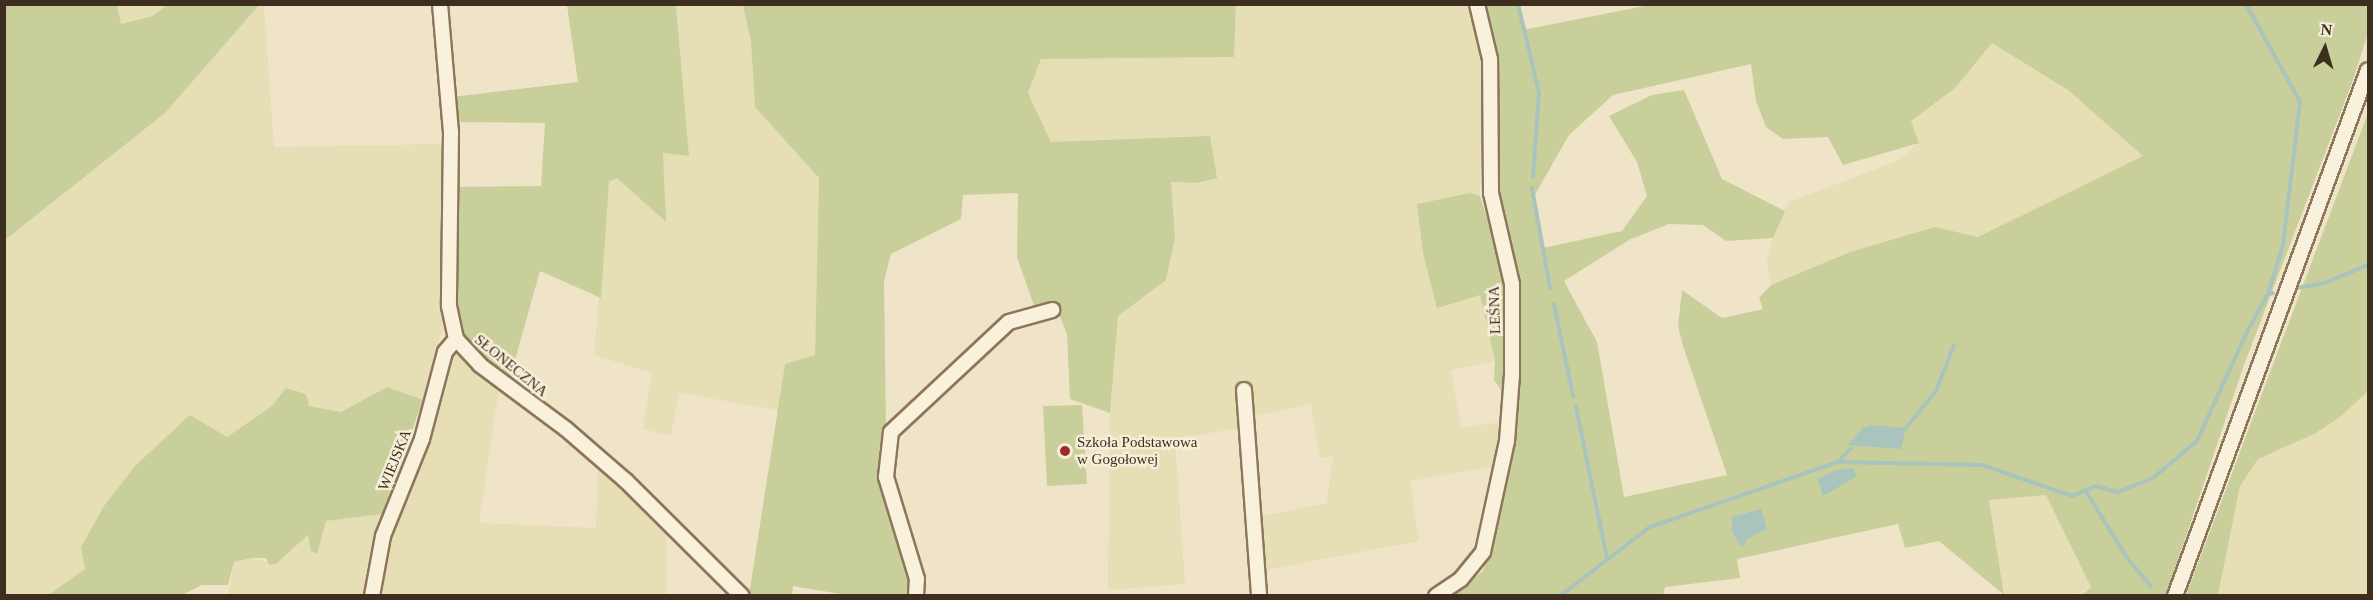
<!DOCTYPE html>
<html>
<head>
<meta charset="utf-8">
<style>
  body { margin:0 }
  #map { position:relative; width:2373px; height:600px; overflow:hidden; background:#f0e4c8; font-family:"Times New Roman",serif }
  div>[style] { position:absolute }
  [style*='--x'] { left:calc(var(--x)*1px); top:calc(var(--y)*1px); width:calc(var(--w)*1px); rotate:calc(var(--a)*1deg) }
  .farmland>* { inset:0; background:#e6deb5 }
  .green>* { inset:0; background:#c9cf9b }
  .water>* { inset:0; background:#a9c4bc }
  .stream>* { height:4px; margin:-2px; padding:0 2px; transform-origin:2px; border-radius:2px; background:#a9c4bc }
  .roads { filter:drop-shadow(2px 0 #8d765c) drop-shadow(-2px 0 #8d765c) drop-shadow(0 2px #8d765c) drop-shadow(0 -2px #8d765c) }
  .minor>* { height:14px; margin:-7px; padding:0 7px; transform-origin:7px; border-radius:7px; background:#faf1dc }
  .dots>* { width:16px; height:16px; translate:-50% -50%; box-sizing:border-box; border:3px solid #f7eed8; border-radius:50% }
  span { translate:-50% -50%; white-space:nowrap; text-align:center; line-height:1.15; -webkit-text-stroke:5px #f7eed8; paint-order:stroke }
  .street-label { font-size:15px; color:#3d2e20 }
  .poi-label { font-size:15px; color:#3d2e20 }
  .left { translate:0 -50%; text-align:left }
  .frame { position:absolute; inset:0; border:6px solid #3d2e20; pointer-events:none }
  .north { position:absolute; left:2295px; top:18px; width:60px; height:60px; -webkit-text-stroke:4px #f7eed8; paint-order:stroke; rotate:5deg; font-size:16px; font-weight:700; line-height:24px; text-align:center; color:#3d2e20 }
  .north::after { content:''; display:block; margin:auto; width:21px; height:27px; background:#3d2e20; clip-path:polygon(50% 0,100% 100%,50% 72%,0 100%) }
</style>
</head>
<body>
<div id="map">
  <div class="farmland">
    <i style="clip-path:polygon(117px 5px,167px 5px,153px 16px,121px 24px)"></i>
    <i style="clip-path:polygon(259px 5px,264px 5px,274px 147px,441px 144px,447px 152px,442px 330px,423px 400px,387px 387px,341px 412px,309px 406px,272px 406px,227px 437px,135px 466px,104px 506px,81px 547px,85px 569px,48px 595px,5px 595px,4px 240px,165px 113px)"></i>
    <i style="clip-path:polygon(676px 5px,743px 5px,751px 42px,755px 107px,819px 178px,815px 356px,785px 364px,779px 410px,679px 393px,671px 436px,643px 429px,652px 373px,594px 355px,609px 182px,617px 178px,665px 221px,663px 153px,689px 156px)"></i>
    <i style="clip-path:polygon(1236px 5px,1467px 5px,1482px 47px,1480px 196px,1470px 193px,1480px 295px,1495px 361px,1451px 370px,1461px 428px,1501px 422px,1493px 467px,1410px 481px,1419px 541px,1264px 570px,1259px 517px,1327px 503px,1333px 456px,1320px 458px,1311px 404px,1251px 417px,1240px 428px,1175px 439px,1185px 584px,1108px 590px,1110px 413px,1118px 316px,1166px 280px,1175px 238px,1170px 182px,1196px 183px,1210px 137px,1051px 142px,1028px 93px,1041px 59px,1234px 57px)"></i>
    <i style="clip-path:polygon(1992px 42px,2068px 90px,2143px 156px,1978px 237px,1935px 227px,1850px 252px,1771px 285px,1767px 261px,1774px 233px,1789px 202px,1897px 161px,1918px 143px,1910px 121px,1955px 88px)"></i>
    <i style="clip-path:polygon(454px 351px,500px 381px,479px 523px,596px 528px,598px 463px,667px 531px,666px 595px,379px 596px,381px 566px,427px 446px)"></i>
    <i style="clip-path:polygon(2368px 391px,2368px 595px,2218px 596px,2240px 486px,2258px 459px,2314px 434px,2339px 418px)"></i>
    <i style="clip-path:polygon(2047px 495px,2091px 587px,2081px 593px,2004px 595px,1989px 499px)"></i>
    <i style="clip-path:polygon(382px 514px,370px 556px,366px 595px,228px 596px,234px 562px,252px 558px,276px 564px,309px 535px,317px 554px,325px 521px)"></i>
  </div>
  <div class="green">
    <i style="clip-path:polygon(5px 4px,117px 5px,121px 24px,153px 16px,167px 5px,259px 5px,165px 113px,5px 240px)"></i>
    <i style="clip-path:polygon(evenodd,1655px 4px,2368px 5px,2368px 33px,2353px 80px,2244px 365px,2166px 595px,2082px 595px,2091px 587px,2046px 495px,1989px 500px,2004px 595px,1939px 541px,1905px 548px,1898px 524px,1737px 559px,1740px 578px,1665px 587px,1663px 595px,1452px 596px,1483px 571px,1489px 553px,1519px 334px,1520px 286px,1500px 206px,1493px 157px,1496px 46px,1483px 5px,1517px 5px,1523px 30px,1655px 4px,1992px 43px,2068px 90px,2143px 156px,1978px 237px,1935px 227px,1850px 252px,1771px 285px,1759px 298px,1763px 309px,1722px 318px,1682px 290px,1678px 326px,1683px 346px,1727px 475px,1624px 497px,1597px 342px,1564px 281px,1629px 240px,1669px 224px,1703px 225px,1726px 241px,1773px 238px,1785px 211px,1722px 179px,1684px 90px,1652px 95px,1609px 116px,1637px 162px,1647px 196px,1622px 231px,1543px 248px,1533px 198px,1569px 135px,1613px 95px,1751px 64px,1756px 101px,1766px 127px,1783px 139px,1828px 137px,1843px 165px,1919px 143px,1911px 121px,1955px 88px,1992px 43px)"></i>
    <i style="clip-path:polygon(567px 5px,676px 5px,689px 156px,663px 153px,666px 222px,617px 178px,609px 182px,601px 298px,540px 271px,509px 381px,478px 357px,457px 332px,453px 308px,456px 187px,541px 186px,545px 123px,456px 122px,452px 97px,578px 82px)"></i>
    <i style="clip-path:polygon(743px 5px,1236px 5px,1234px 57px,1041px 59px,1028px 93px,1051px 142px,1210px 136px,1217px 178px,1196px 183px,1171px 182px,1175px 238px,1166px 280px,1118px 316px,1110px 413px,1070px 399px,1067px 334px,1054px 301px,1034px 306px,1017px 257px,1018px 193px,963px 195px,961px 219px,891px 254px,884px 281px,886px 428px,879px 449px,880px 471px,883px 495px,910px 576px,909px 595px,846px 595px,793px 586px,792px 595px,749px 595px,785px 364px,815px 355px,819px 178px,755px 107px,751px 42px)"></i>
    <i style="clip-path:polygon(2368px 113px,2368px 391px,2339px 418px,2314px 434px,2258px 459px,2240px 486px,2218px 595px,2186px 595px)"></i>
    <i style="clip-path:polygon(1470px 193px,1480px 196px,1501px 264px,1507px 338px,1504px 394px,1494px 380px,1495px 361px,1480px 295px,1437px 308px,1423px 253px,1417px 204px)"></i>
    <i style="clip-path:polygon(387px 387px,423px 400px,382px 514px,326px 521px,317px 554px,311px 551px,308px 535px,276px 564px,269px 565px,266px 558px,252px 558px,234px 562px,228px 585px,202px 585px,182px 595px,48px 595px,85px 569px,81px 547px,104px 506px,135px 466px,190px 415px,227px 437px,272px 406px,286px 388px,306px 394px,309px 406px,341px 412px)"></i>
    <i style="clip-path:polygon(1082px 405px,1087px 484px,1047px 486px,1043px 406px)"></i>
  </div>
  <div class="water">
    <i style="clip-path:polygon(1872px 425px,1906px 428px,1901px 449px,1847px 445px,1863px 428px)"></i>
    <i style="clip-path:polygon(1854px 468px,1856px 477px,1823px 496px,1818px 479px,1835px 470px)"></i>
    <i style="clip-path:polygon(1761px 509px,1767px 529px,1747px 539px,1742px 548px,1732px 532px,1732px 517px)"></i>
  </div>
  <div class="stream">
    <i style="--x:1518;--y:4;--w:91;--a:76.7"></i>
    <i style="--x:1539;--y:93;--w:84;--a:94.1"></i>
    <i style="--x:2246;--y:4;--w:112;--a:61.1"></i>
    <i style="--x:2300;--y:102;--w:144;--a:96.8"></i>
    <i style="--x:2283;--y:245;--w:51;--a:107"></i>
    <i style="--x:1532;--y:188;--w:102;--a:79.8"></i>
    <i style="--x:2297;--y:288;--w:27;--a:-10"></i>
    <i style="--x:2324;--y:283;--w:48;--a:-22.2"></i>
    <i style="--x:1554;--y:304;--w:94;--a:78.3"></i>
    <i style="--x:1576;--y:407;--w:154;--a:78.4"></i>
    <i style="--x:1906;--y:428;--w:48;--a:-51"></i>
    <i style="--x:1936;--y:391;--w:49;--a:-68.6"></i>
    <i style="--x:1838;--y:462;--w:19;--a:-47"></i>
    <i style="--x:2085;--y:490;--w:81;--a:58.1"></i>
    <i style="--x:2128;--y:559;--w:35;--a:50"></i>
    <i style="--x:1560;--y:596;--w:113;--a:-37.5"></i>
    <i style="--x:1650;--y:527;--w:199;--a:-19.1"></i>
    <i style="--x:1838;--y:462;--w:144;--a:1.2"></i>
    <i style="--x:1982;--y:465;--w:95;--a:19"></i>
    <i style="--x:2072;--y:496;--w:25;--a:-23"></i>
    <i style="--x:2095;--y:486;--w:24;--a:15"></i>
    <i style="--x:2118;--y:492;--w:38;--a:-22"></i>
    <i style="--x:2153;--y:478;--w:57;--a:-40.1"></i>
    <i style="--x:2197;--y:441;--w:120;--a:-65.4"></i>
    <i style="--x:2247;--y:332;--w:43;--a:-61.1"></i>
    <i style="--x:2268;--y:294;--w:5;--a:-11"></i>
  </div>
  <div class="roads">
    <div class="minor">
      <i style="--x:440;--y:4;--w:128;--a:85.1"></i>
      <i style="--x:451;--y:132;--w:174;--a:90.7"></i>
      <i style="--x:449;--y:306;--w:34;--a:78"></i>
      <i style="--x:456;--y:339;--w:35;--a:47"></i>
      <i style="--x:480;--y:365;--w:107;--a:36.7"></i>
      <i style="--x:566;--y:429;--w:79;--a:40.9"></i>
      <i style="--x:626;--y:481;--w:163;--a:44.8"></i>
      <i style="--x:1244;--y:390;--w:207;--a:85.8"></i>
      <i style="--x:372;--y:596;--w:61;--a:-79.6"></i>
      <i style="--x:383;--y:536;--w:105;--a:-68.1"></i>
      <i style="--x:422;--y:439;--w:90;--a:-75.2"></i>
      <i style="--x:445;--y:352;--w:17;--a:-50"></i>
      <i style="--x:916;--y:596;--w:17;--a:-87"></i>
      <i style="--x:917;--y:579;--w:107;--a:-106.9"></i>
      <i style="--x:886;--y:477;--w:45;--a:-83.7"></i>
      <i style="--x:891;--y:432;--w:161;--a:-43"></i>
      <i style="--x:1009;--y:322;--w:45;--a:-15.6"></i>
      <i style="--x:1436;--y:596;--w:30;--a:-34"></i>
      <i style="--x:1461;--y:579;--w:35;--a:-51"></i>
      <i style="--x:1483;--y:552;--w:114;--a:-77.8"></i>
      <i style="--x:1507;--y:441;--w:66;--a:-85.7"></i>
      <i style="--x:1512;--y:375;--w:91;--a:-90"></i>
      <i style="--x:1512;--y:284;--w:93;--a:-103"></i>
      <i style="--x:1491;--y:193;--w:134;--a:-90.4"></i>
      <i style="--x:1490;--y:59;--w:57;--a:-103.3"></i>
      <i style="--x:2175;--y:596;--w:560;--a:-69.85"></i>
    </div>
  </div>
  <div class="dots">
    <i style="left:1065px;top:451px;background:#9e2a2b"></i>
  </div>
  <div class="street-label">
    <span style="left:1495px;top:310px;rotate:-92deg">LEŚNA</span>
    <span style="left:511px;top:366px;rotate:39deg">SŁONECZNA</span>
    <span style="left:395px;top:460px;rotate:-68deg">WIEJSKA</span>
  </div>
  <div class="poi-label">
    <span class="left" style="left:1077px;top:451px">Szkoła Podstawowa<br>w Gogołowej</span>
  </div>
  <div class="frame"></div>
  <div class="north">N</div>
</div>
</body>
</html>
